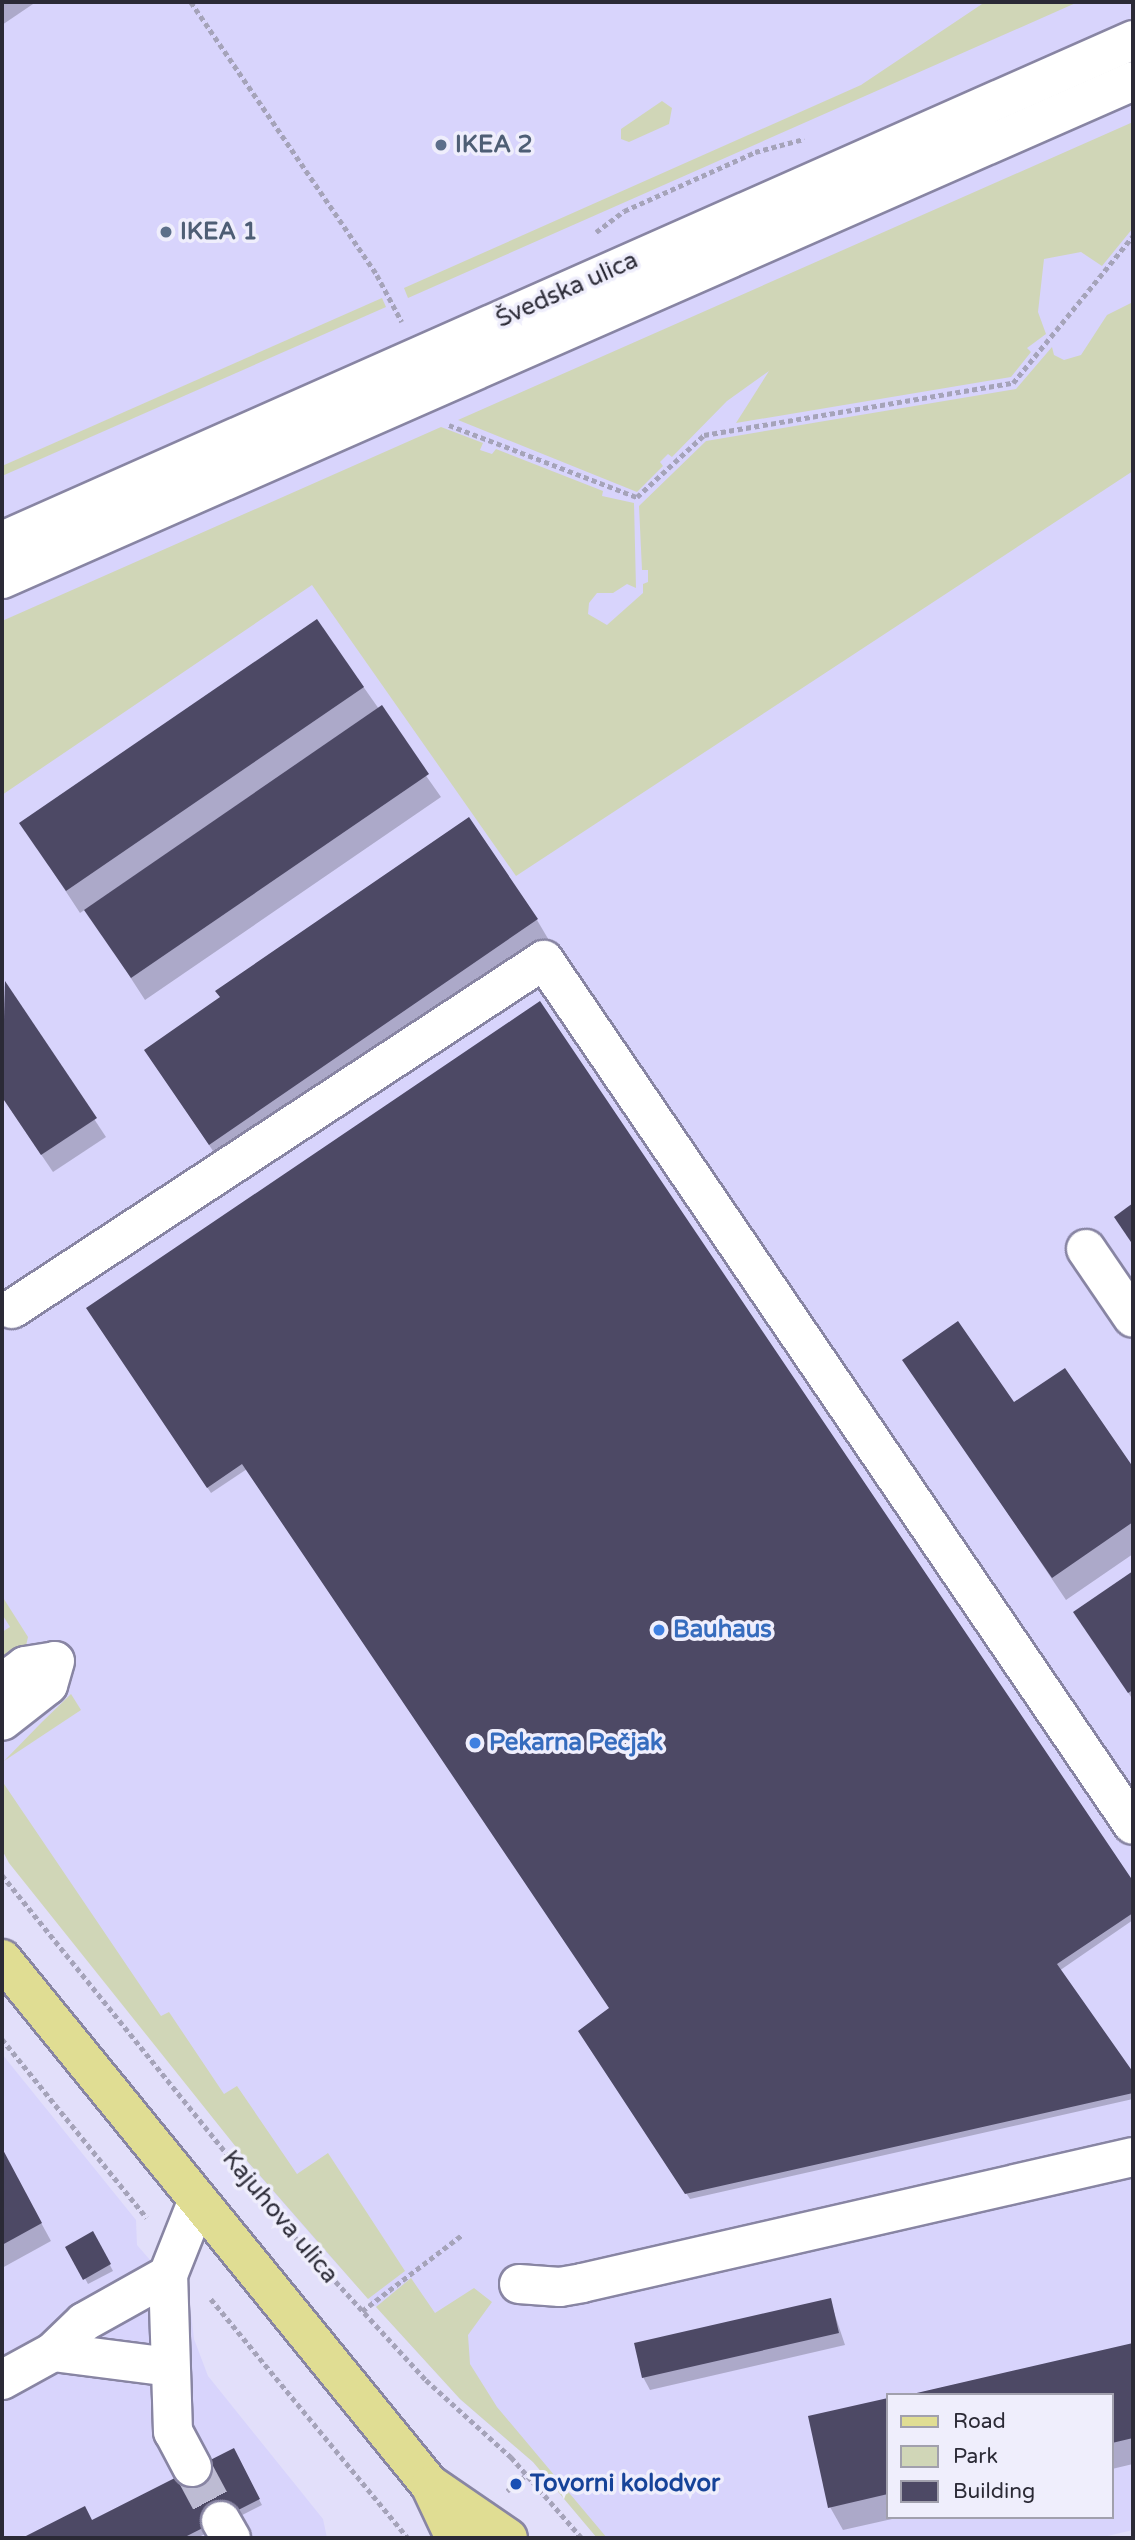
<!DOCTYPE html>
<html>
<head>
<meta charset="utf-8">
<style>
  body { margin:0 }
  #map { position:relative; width:1135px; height:2540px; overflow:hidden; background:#e2dffa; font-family:"Varela Round",sans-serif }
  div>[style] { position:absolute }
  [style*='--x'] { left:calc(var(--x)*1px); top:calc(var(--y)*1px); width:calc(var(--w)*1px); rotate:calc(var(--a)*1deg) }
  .built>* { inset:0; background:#d8d4fc }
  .green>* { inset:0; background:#d0d6b7 }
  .shadow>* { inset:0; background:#0003 }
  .building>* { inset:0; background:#4d4965 }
  .minor-tunnel>* { height:38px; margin-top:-19px; transform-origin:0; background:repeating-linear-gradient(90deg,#bdbbd3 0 38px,transparent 0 57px) }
  .path>* { height:4.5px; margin-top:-2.25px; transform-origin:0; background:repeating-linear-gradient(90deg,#a5a3b9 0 5px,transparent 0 8.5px) }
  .roads { filter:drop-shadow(2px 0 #8885a3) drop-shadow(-2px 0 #8885a3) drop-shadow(0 2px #8885a3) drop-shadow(0 -2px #8885a3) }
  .minor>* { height:38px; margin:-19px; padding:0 19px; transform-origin:19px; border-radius:19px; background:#fff }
  .major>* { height:38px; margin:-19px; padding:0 19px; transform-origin:19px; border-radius:19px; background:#e0dd93 }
  .dots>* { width:19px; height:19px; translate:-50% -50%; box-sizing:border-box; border:4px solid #efeefc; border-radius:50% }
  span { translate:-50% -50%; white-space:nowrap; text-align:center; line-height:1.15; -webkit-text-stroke:7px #efeefc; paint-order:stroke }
  .service-label { font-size:24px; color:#4e5e75; font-weight:700 }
  .left { translate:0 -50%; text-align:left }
  .street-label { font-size:24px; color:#2b2a36 }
  .shop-label { font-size:24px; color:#366cbe; font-weight:700 }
  .transit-label { font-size:24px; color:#164399; font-weight:700 }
  .frame { position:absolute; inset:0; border:4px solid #2b2a36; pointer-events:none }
  .legend { position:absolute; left:886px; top:2393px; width:228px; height:126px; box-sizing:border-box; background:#efeefc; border:2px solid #a1a0ad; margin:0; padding:9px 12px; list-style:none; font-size:21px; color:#2b2a36 }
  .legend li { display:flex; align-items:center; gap:14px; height:35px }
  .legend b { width:35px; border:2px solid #a1a0ad }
</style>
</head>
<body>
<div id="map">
  <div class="built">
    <i style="clip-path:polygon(evenodd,2px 2px,1133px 2px,1133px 2530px,1099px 2538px,597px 2538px,533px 2462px,460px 2399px,326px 2252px,248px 2162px,2px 1850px,2px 2px,888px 2395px,1112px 2395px,1112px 2517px,888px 2517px,888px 2395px)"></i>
    <i style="clip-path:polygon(2px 2054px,136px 2220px,137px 2245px,190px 2306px,194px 2339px,208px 2376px,323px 2519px,327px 2538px,2px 2538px)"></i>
  </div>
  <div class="green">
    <i style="clip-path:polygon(985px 2px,1078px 2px,408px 298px,404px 288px,861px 85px)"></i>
    <i style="clip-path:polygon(662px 101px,672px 108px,669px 124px,629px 142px,621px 139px,621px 129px)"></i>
    <i style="clip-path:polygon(1133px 122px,1133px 228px,1102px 266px,1081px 252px,1044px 259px,1038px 312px,1046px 334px,1027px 348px,1031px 352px,1011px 377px,736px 423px,769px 371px,727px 401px,672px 457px,668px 454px,660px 462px,663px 466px,637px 492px,458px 420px)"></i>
    <i style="clip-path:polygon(382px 298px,386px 307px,2px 476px,2px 466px)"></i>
    <i style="clip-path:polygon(1133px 302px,1133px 471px,516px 876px,312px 585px,2px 795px,2px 621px,441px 427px,483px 443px,480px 450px,492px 454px,496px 449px,603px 491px,602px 496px,634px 503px,636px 588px,627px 584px,613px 593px,597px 593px,589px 603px,588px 614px,607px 625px,643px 593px,643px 584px,648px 582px,648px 570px,642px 570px,639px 506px,706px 441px,1016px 389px,1052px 347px,1054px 355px,1064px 360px,1081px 355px,1107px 315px)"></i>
    <i style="clip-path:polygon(2px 1596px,28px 1637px,25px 1650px,2px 1668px,2px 1632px,10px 1627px,2px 1614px)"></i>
    <i style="clip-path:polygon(71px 1694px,81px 1710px,4px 1761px,42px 1722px)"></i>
    <i style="clip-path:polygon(2px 1781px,161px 2016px,169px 2012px,224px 2094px,237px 2086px,297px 2174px,328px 2153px,405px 2271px,368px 2299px,248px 2162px,9px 1863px,2px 1850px)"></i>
    <i style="clip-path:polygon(411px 2278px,435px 2313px,474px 2288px,492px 2302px,468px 2335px,470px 2364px,497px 2407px,607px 2538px,597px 2538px,533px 2462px,460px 2399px,376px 2307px)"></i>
  </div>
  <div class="shadow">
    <i style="clip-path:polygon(2px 2px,36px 2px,2px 25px)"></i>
    <i style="clip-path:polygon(317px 621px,441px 797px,145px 1000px,86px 909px,80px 913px,21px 823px)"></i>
    <i style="clip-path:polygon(537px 920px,550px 942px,223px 1166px,146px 1050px)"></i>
    <i style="clip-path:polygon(5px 984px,106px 1137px,53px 1172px,2px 1097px)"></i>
    <i style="clip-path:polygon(539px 1004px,1133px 1885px,1133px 1920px,1059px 1971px,1133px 2076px,1133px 2099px,690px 2199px,583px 2037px,611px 2009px,247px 1469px,211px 1493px,92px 1314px)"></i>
    <i style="clip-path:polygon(905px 1360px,1014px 1405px,1065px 1371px,1133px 1470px,1133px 1554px,1066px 1600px)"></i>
    <i style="clip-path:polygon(1133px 1573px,1133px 1700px,1075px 1612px)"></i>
    <i style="clip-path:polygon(2px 2151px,51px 2241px,2px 2268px)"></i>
    <i style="clip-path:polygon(93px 2233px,113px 2271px,88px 2284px,68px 2247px)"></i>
    <i style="clip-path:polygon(830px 2300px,845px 2345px,650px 2390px,643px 2377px)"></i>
    <i style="clip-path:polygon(1133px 2344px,1133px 2464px,1112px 2469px,1112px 2395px,910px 2395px)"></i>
    <i style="clip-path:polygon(888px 2400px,888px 2517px,901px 2517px,843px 2530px,830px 2507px,810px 2418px)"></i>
    <i style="clip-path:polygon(233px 2451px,262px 2505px,197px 2538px,26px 2538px,84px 2509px,92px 2522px)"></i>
  </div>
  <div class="building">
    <i style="clip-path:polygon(317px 619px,364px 687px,66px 891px,19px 823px)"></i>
    <i style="clip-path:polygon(382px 705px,429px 774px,131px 978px,84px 910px)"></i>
    <i style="clip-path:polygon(469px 817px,538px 919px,209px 1145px,144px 1050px,220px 997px,215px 991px)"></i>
    <i style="clip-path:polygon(5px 981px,97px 1118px,41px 1155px,2px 1097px)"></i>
    <i style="clip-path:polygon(540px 1001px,1133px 1881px,1133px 1913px,1057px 1964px,1133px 2072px,1133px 2093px,685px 2194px,578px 2031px,609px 2008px,450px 1772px,242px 1464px,207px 1488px,86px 1308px)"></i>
    <i style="clip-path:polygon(1133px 1203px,1133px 1245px,1114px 1217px)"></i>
    <i style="clip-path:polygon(958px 1321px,1014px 1402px,1065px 1368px,1133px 1467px,1133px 1522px,1052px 1578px,902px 1360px)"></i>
    <i style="clip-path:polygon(1133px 1571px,1133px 1690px,1128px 1693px,1073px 1612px)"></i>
    <i style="clip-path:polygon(2px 2148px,42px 2223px,2px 2245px)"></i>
    <i style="clip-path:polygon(93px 2231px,111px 2264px,83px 2280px,65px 2247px)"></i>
    <i style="clip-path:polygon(831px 2298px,839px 2333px,642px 2378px,634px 2343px)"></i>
    <i style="clip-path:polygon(1133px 2343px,1133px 2438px,1112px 2443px,1112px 2395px,908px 2395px)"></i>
    <i style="clip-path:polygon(888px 2398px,888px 2494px,828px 2508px,808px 2416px)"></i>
    <i style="clip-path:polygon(234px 2448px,260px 2499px,183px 2538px,22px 2538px,85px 2506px,92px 2520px)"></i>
  </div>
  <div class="minor-tunnel">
    <i style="--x:192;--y:2467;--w:61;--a:61.8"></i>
  </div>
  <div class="path">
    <i style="--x:191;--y:2;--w:330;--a:55.7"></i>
    <i style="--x:377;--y:275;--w:53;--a:62"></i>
    <i style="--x:596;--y:232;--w:35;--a:-37"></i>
    <i style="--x:624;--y:211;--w:144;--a:-24.2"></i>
    <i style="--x:755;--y:152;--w:51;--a:-14.9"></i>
    <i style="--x:449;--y:425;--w:201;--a:21"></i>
    <i style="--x:637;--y:497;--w:91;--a:-42.8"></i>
    <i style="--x:704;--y:435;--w:313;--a:-9.6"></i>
    <i style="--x:1013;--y:383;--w:190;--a:-50.8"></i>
    <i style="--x:2;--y:1875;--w:449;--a:51.1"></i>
    <i style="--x:284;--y:2225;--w:210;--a:47.5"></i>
    <i style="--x:426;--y:2380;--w:115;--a:42.2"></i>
    <i style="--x:511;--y:2457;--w:108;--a:48.8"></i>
    <i style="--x:2;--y:2039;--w:230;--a:51"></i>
    <i style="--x:211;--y:2299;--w:310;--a:50.5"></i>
    <i style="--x:362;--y:2311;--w:127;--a:-37.3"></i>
    <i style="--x:507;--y:2491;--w:26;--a:-40"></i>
  </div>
  <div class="roads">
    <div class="minor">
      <i style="--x:2;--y:541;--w:1237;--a:-23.89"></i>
      <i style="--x:2;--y:579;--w:1236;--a:-23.76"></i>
      <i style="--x:1086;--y:1249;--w:83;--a:55.7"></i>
      <i style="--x:12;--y:1309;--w:636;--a:-33.27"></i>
      <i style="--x:544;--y:960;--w:1046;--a:55.75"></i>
      <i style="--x:2;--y:1683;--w:29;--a:-36"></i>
      <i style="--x:25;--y:1666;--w:30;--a:-9"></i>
      <i style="--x:55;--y:1661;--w:25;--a:106"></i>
      <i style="--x:48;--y:1685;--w:58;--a:142"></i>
      <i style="--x:519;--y:2284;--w:41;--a:4.2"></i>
      <i style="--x:560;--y:2287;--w:22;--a:-10"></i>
      <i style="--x:582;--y:2283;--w:565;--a:-12.88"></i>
      <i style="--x:53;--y:2352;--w:118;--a:7.3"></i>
      <i style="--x:2;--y:2380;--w:58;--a:-28.8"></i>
      <i style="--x:53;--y:2352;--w:43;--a:-44.1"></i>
      <i style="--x:84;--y:2322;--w:96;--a:-29.2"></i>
      <i style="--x:192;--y:2467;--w:40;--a:-118"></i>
      <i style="--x:173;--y:2432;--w:157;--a:-91.8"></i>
      <i style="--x:168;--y:2275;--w:79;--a:-68.3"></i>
      <i style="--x:221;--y:2521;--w:20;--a:60"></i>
    </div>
    <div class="major">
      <i style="--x:2;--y:1959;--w:678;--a:50.87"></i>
      <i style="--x:430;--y:2485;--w:59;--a:64.7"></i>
      <i style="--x:432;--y:2486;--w:92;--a:34.4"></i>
    </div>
  </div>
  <div class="dots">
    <i style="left:441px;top:145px;background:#5c6f8a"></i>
    <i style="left:166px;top:232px;background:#5c6f8a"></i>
    <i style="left:659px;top:1630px;background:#3f7fe0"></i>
    <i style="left:475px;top:1743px;background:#3f7fe0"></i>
    <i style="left:516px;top:2484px;background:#1a4fb4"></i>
  </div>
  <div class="service-label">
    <span class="left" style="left:455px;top:145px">IKEA 2</span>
    <span class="left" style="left:180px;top:232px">IKEA 1</span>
  </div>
  <div class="street-label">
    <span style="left:567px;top:290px;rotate:-24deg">Švedska ulica</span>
    <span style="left:280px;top:2217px;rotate:50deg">Kajuhova ulica</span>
  </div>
  <div class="shop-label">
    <span class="left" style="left:673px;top:1630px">Bauhaus</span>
    <span class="left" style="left:489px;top:1743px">Pekarna Pečjak</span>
  </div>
  <div class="transit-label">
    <span class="left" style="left:530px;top:2484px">Tovorni kolodvor</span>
  </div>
  <div class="frame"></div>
  <ul class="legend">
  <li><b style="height:9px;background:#e0dd93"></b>Road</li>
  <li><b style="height:19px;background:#d0d6b7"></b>Park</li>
  <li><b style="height:19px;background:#4d4965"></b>Building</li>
  </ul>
</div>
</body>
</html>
